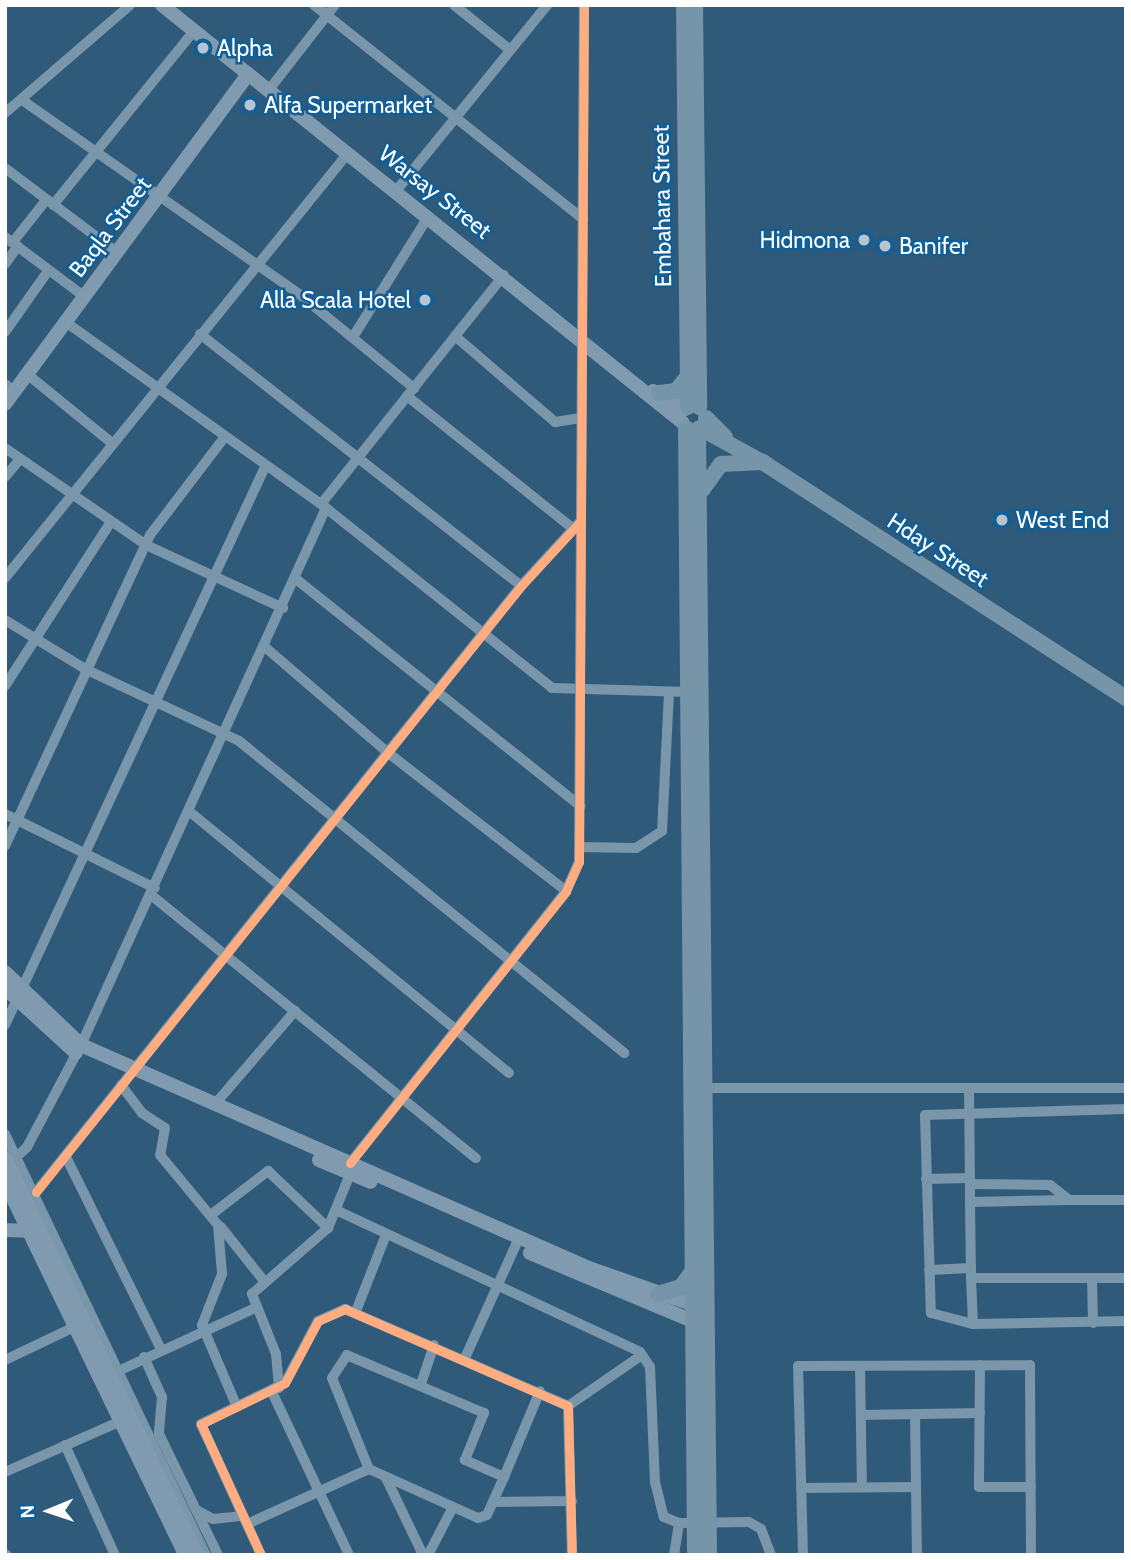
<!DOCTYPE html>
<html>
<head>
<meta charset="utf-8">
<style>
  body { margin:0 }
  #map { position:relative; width:1131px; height:1560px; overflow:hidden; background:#305a79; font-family:Cabin,sans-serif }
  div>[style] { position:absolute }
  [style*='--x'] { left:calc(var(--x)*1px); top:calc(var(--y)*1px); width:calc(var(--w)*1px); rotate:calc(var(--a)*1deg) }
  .stream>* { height:2.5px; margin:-1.25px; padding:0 1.25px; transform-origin:1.25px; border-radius:1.25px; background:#3e739b }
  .street>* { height:10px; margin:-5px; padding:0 5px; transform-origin:5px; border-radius:5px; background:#7996ab }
  .secondary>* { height:14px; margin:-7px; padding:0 7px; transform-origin:7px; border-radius:7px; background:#809bb0 }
  .primary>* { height:16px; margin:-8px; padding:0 8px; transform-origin:8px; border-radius:8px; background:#7795a9 }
  .cycleway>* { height:9px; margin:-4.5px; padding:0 4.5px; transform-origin:4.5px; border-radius:4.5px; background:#ffac80 }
  .dots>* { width:19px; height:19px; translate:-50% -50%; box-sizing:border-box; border:4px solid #125f97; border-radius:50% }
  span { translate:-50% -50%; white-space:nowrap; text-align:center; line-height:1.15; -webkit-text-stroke:5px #125f97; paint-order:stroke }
  .poi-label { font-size:23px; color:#fff }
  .left { translate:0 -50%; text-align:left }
  .right { translate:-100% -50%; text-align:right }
  .street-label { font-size:23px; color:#fff }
  .frame { position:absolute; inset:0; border:7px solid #fff; pointer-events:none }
  .north { position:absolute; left:14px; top:1476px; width:70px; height:70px; -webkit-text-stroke:5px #125f97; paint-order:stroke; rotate:268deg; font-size:19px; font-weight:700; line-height:28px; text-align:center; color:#fff }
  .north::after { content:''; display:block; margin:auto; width:24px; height:32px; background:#fff; clip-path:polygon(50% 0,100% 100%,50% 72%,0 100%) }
</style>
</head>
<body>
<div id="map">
  <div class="stream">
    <i style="--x:1125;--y:5;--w:1;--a:45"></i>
  </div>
  <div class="street">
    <i style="--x:314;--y:5;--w:344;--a:38.5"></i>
    <i style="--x:454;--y:5;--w:72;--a:38.8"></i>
    <i style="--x:268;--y:91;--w:109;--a:-52.1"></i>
    <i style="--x:22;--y:100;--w:338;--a:35"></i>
    <i style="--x:299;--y:294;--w:149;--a:39.3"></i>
    <i style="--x:5;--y:113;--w:165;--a:-40.8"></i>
    <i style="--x:5;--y:168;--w:141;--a:37"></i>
    <i style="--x:396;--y:191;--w:240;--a:-50.9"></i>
    <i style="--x:53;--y:205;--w:223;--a:-51"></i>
    <i style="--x:5;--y:237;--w:100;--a:36.9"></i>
    <i style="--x:13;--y:242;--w:53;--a:-51.8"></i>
    <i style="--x:5;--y:264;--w:22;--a:-54"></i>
    <i style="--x:67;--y:323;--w:318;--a:35.5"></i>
    <i style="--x:326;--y:508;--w:289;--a:38.5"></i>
    <i style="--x:552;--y:688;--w:137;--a:1.7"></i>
    <i style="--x:5;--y:332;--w:75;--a:-54.8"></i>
    <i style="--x:200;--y:334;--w:408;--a:38.1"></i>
    <i style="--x:455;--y:336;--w:132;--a:40.7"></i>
    <i style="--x:555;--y:422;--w:24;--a:-9"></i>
    <i style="--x:353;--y:337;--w:142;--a:-58"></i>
    <i style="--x:27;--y:374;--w:111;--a:39.1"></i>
    <i style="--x:5;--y:384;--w:11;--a:38"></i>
    <i style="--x:407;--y:396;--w:210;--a:38.6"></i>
    <i style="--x:5;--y:448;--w:171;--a:34.5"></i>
    <i style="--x:146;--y:545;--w:151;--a:24.7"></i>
    <i style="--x:5;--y:477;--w:23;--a:-50"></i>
    <i style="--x:321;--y:504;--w:293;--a:-51.4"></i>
    <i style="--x:5;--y:578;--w:546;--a:-51.09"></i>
    <i style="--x:296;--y:579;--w:364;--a:38.6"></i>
    <i style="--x:5;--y:620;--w:96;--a:31.4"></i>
    <i style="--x:87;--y:670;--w:168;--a:25"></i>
    <i style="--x:239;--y:741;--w:496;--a:39"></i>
    <i style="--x:265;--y:647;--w:161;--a:40.7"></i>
    <i style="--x:387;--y:752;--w:227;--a:37.8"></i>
    <i style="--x:5;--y:686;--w:194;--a:-57.2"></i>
    <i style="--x:190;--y:812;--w:412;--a:39.3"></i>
    <i style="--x:5;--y:814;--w:167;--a:26.3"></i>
    <i style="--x:5;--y:846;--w:343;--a:-65"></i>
    <i style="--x:150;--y:535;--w:122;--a:-52.7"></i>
    <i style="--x:580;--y:847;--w:56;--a:1"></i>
    <i style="--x:636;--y:848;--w:31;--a:-33"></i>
    <i style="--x:662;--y:831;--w:139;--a:-87.1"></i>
    <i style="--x:151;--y:895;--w:418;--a:39"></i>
    <i style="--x:5;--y:1025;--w:616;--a:-65.02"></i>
    <i style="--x:121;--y:1085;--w:35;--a:53"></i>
    <i style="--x:142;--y:1113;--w:27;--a:33"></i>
    <i style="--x:165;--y:1128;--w:27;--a:100"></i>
    <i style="--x:160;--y:1155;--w:91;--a:50.4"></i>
    <i style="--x:218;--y:1225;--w:49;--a:85.3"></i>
    <i style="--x:222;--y:1274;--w:55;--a:111.4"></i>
    <i style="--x:202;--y:1325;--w:89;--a:66.9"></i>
    <i style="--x:701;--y:1088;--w:268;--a:0"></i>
    <i style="--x:969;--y:1088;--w:96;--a:89.4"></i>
    <i style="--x:970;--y:1184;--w:80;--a:0.7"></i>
    <i style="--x:1050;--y:1185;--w:24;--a:38"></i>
    <i style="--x:1069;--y:1200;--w:57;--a:0"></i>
    <i style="--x:969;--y:1088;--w:157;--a:0"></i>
    <i style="--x:215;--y:1104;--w:123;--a:-49.3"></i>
    <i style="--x:1126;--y:1109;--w:201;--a:178.3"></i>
    <i style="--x:925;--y:1115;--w:198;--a:88.3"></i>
    <i style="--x:931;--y:1313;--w:43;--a:14.7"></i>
    <i style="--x:973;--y:1324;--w:153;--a:-1.1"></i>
    <i style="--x:5;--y:1134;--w:467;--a:64.5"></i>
    <i style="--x:66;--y:1157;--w:214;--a:63.7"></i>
    <i style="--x:350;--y:1163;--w:347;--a:-51.5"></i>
    <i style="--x:566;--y:891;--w:32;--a:-66"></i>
    <i style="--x:579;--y:862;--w:857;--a:-89.67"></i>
    <i style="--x:9;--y:1164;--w:25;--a:-43"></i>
    <i style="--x:27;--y:1147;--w:115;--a:-62.1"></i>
    <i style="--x:81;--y:1045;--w:590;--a:-65.48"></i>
    <i style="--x:926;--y:1179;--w:44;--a:-1.3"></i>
    <i style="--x:970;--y:1184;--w:18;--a:90"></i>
    <i style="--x:970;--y:1202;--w:99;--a:-1.2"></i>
    <i style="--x:36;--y:1192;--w:776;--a:-51.33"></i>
    <i style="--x:521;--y:586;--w:86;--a:-47.4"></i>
    <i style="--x:970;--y:1202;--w:76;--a:89.2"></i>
    <i style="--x:338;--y:1211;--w:333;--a:25"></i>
    <i style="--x:640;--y:1352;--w:18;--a:56"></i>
    <i style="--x:650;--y:1367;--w:115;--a:87.5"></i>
    <i style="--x:655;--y:1482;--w:36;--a:76"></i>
    <i style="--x:664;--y:1517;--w:16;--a:22"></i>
    <i style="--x:679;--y:1523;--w:70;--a:-0.8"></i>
    <i style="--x:749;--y:1522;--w:14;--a:30"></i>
    <i style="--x:761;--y:1529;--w:28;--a:69"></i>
    <i style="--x:212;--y:1214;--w:71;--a:-37.5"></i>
    <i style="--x:268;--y:1171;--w:83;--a:43.5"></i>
    <i style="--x:221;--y:1227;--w:69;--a:51.5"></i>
    <i style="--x:929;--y:1270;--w:42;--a:-2.7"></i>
    <i style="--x:1092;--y:1278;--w:45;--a:88.7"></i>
    <i style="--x:356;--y:1311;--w:82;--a:-68.5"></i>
    <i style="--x:973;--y:1324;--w:46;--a:-92.5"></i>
    <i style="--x:971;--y:1278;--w:155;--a:0"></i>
    <i style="--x:144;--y:1357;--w:44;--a:65.8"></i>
    <i style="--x:162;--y:1397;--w:37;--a:95"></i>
    <i style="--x:159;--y:1434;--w:135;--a:64"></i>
    <i style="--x:465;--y:1358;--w:132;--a:-65.8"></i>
    <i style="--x:5;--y:1360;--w:72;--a:-25.5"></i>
    <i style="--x:980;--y:1365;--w:122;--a:90.5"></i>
    <i style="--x:979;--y:1487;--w:52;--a:0"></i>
    <i style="--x:860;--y:1366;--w:121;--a:89.1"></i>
    <i style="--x:114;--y:1373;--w:153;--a:-24.7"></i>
    <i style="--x:421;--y:1384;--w:41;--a:-71.6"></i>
    <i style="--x:279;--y:1388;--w:34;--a:-95"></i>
    <i style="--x:276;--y:1354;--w:65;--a:-111.8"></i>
    <i style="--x:252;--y:1294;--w:101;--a:-41"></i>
    <i style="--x:328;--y:1228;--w:58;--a:-67.8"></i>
    <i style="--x:272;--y:1392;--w:180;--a:64.7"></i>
    <i style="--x:568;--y:1406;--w:90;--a:-34.6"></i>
    <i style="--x:915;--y:1414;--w:141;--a:89.2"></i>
    <i style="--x:861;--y:1415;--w:119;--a:-1"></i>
    <i style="--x:65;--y:1445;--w:121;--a:65.6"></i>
    <i style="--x:5;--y:1472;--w:132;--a:-23.7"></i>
    <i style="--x:504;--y:1477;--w:43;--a:-156.4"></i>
    <i style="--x:465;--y:1460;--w:51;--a:-68"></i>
    <i style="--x:484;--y:1413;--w:149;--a:-157.1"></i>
    <i style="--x:347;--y:1355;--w:27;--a:123"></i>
    <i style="--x:332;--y:1378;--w:98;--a:67.9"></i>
    <i style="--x:369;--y:1469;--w:120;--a:24.2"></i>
    <i style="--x:478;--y:1518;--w:9;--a:-18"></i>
    <i style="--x:487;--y:1515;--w:42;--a:-65.9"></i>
    <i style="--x:504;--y:1477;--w:93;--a:-67.3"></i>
    <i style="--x:386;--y:1478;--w:85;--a:64.3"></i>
    <i style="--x:801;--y:1488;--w:115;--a:-0.5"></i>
    <i style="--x:493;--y:1502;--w:79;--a:-0.7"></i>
    <i style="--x:198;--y:1511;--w:17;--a:28"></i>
    <i style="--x:213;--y:1519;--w:30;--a:-6"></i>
    <i style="--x:247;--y:1524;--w:134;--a:-24.3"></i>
    <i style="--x:5;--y:1554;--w:2;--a:27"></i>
    <i style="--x:261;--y:1555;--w:144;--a:-114.6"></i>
    <i style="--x:201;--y:1424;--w:93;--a:-26"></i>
    <i style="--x:285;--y:1383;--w:70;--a:-62"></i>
    <i style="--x:318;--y:1321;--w:30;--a:-24"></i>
    <i style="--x:345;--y:1309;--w:243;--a:23.5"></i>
    <i style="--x:568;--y:1406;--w:149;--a:88.5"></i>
    <i style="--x:428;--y:1555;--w:54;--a:-62.5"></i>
    <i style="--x:674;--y:1555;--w:32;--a:-81"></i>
    <i style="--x:803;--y:1555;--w:189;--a:-91.5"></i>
    <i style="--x:798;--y:1366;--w:232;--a:-0.2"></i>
    <i style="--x:1030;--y:1365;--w:190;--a:89.7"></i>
  </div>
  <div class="secondary">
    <i style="--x:162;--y:5;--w:667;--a:38.73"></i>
    <i style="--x:653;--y:391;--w:37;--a:29"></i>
    <i style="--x:5;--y:404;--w:410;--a:-53.6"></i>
    <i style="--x:5;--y:972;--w:105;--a:43.8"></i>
    <i style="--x:81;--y:1045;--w:555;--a:23.7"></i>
    <i style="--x:589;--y:1268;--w:118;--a:19.4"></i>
    <i style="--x:5;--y:988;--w:96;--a:42.5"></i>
    <i style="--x:5;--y:1158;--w:441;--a:64.2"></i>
    <i style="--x:319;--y:1160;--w:56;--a:22.9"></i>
    <i style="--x:5;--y:1182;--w:414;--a:64.2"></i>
    <i style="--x:5;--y:1230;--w:25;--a:2"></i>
    <i style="--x:530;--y:1253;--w:179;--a:22.7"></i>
  </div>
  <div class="primary">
    <i style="--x:684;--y:5;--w:402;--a:89.4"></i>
    <i style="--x:695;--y:5;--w:402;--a:89.4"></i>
    <i style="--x:659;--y:393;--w:17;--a:-7"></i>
    <i style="--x:676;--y:391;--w:19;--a:-51"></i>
    <i style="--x:706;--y:418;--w:27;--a:45"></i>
    <i style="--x:686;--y:428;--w:1127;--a:89.54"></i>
    <i style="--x:700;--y:428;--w:73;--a:28.7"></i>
    <i style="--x:764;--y:463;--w:432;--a:33"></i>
    <i style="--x:698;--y:429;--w:1126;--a:89.44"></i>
    <i style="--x:702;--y:490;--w:32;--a:-54"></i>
    <i style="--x:721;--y:464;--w:42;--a:-2.7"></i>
    <i style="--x:658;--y:1294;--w:24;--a:-17"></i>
    <i style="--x:681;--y:1287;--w:24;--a:-54"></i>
  </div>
  <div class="cycleway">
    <i style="--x:350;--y:1163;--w:347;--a:-51.5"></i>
    <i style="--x:566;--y:891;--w:32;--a:-66"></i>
    <i style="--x:579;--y:862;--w:857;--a:-89.67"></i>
    <i style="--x:36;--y:1192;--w:776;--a:-51.33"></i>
    <i style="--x:521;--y:586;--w:86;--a:-47.4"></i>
    <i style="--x:261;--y:1555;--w:144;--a:-114.6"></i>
    <i style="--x:201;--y:1424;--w:93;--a:-26"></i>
    <i style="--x:285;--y:1383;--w:70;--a:-62"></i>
    <i style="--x:318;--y:1321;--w:30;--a:-24"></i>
    <i style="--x:345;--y:1309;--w:243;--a:23.5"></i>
    <i style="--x:568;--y:1406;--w:149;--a:88.5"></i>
  </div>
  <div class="dots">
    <i style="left:203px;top:48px;background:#b7c5d0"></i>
    <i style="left:250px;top:105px;background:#b7c5d0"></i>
    <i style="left:864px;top:240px;background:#b7c5d0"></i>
    <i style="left:885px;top:246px;background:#b7c5d0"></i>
    <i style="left:425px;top:300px;background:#b7c5d0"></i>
    <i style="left:1002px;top:520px;background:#b7c5d0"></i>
  </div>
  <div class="poi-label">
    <span class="left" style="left:217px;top:48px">Alpha</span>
    <span class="left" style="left:264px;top:105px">Alfa Supermarket</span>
    <span class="right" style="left:850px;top:240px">Hidmona</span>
    <span class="left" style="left:899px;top:246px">Banifer</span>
    <span class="right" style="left:411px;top:300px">Alla Scala Hotel</span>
    <span class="left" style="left:1016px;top:520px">West End</span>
  </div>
  <div class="street-label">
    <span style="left:435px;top:192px;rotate:38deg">Warsay Street</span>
    <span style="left:662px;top:206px;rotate:-91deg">Embahara Street</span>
    <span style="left:110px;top:227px;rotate:-53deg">Baqla Street</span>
    <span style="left:938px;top:550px;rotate:33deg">Hday Street</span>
  </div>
  <div class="frame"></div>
  <div class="north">N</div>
</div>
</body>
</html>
